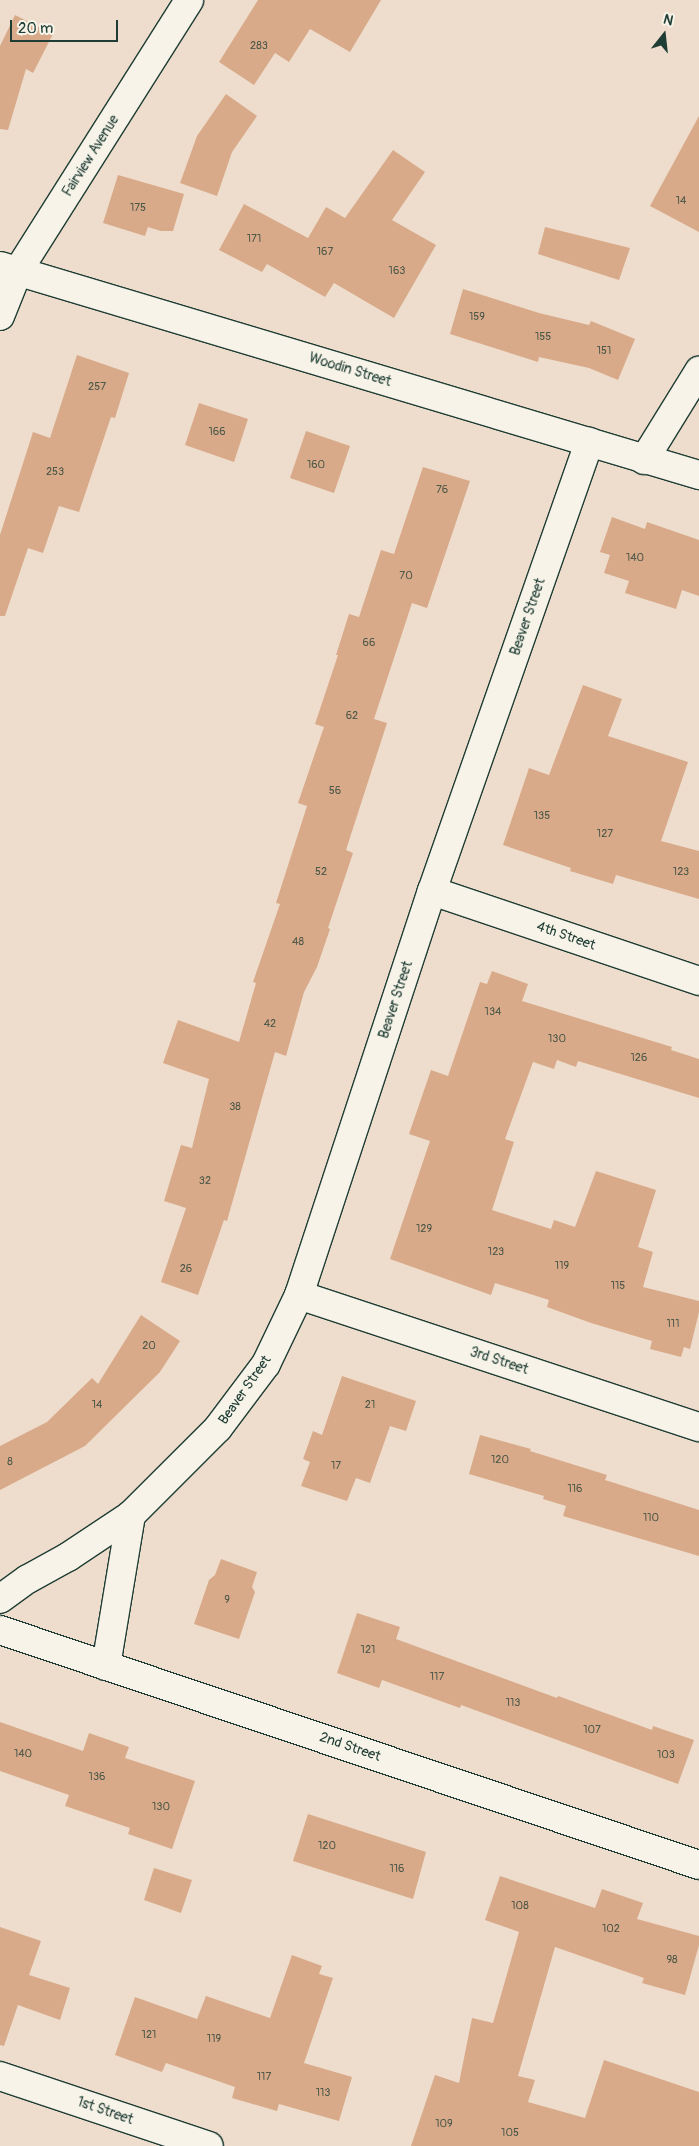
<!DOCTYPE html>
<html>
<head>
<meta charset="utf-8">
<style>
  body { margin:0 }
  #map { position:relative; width:699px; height:2146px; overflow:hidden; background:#edc; font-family:Pangolin,sans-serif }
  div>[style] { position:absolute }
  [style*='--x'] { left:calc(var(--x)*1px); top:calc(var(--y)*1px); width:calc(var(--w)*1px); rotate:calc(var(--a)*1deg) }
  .building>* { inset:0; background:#d8aa89 }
  .roads { filter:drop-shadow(1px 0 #1f3d34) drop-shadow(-1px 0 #1f3d34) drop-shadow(0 1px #1f3d34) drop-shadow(0 -1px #1f3d34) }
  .minor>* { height:28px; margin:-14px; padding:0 14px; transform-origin:14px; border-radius:14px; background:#f7f3e8 }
  .tertiary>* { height:28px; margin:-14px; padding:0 14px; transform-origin:14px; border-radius:14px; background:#f7f3e8 }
  .secondary>* { height:28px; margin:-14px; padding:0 14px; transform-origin:14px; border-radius:14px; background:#f7f3e8 }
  span { translate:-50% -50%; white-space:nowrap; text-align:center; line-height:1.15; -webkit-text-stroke:4px #f7f3e8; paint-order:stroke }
  .number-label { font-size:11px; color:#4d5849 }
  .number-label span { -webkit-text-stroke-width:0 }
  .street-label { font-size:14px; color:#1f3d34 }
  .north { position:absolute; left:639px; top:10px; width:50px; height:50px; -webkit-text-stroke:4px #f7f3e8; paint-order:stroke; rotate:16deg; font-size:14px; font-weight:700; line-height:20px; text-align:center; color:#1f3d34 }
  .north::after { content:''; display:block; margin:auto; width:18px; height:22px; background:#1f3d34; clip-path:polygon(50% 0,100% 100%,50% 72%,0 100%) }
  .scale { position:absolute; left:10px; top:20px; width:108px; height:22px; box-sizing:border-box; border:2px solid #1f3d34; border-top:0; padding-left:6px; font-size:15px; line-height:18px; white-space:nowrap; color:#1f3d34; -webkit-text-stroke:4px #f7f3e8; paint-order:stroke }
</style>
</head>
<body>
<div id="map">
  <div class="building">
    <i style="clip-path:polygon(258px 0,381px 0,350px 52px,310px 29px,289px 62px,275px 53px,254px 85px,219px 62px)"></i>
    <i style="clip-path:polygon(15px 15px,53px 34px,33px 73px,26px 69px,8px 130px,0 129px,0 46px)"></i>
    <i style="clip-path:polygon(226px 94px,257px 116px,232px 152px,217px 196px,180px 183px,197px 136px)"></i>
    <i style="clip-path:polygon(699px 116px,699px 232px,650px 206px)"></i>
    <i style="clip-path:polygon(393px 150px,425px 172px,392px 220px,436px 245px,394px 318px,334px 283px,325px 297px,267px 264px,262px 272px,219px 250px,244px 204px,308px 238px,326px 207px,345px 218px)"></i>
    <i style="clip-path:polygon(118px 175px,184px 194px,173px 231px,161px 231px,148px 227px,145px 236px,103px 223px)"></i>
    <i style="clip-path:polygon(545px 227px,630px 248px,619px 280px,538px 254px)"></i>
    <i style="clip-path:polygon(463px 289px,539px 313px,589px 325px,591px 321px,635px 339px,618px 380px,589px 368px,539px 357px,538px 362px,450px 334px)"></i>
    <i style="clip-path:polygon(77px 355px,129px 373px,115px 418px,111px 417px,79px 512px,59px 506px,43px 553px,28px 548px,5px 616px,0 616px,0 535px,33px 432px,50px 438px)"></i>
    <i style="clip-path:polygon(199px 403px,248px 419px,234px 462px,185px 445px)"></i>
    <i style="clip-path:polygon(306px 431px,350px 446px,334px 493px,290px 478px)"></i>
    <i style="clip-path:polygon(423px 467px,470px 481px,427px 608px,412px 603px,374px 719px,387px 723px,346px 850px,353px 853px,328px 928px,330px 929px,317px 967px,304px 992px,286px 1056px,275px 1052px,227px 1221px,224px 1220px,198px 1295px,161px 1282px,186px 1208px,164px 1201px,181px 1145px,192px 1148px,209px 1079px,163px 1063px,178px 1020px,239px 1042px,256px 983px,253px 982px,280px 904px,276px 903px,307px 806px,298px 803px,324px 727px,315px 724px,338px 655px,336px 655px,349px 614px,359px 617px,381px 550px,394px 554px)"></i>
    <i style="clip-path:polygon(612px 517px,645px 529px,647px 522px,699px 540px,699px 596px,682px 590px,676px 609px,625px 593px,629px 581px,604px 573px,610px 555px,600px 552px)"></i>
    <i style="clip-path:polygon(583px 685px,622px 699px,608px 736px,688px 762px,661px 841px,699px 851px,699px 899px,616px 875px,613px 884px,570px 871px,571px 868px,503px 845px,529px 768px,549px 775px)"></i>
    <i style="clip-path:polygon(492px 971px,528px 984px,522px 1001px,672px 1047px,671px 1050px,699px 1059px,699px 1098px,578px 1061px,576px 1067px,557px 1060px,554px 1069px,533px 1062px,505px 1139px,514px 1142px,492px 1210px,551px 1229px,554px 1220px,575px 1227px,596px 1171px,656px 1190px,638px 1247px,653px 1252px,643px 1287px,699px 1301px,699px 1312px,690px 1349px,684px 1347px,681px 1357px,650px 1349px,652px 1341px,591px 1323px,547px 1307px,549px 1300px,495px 1283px,491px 1295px,390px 1259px,430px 1141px,409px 1134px,431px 1070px,448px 1076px,480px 982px,487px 984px)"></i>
    <i style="clip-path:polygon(141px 1315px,180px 1341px,160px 1372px,85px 1446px,0 1490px,0 1446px,47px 1422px,92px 1378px,98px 1384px)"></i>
    <i style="clip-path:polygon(342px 1376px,416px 1401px,406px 1431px,390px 1426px,370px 1483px,356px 1478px,347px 1501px,301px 1486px,310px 1462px,303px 1459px,313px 1431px,322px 1435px)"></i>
    <i style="clip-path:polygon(480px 1435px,531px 1449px,530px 1451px,607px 1475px,605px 1480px,699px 1510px,699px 1556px,563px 1516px,566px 1506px,543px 1499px,544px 1496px,469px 1474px)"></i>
    <i style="clip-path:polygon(221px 1559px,257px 1572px,252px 1587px,255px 1592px,239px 1639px,194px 1624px,209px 1580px,215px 1575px)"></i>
    <i style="clip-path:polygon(357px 1613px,400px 1627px,396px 1639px,557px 1698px,558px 1696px,652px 1730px,653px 1726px,694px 1740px,678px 1784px,461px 1705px,460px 1708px,382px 1680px,379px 1688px,337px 1673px)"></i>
    <i style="clip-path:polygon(0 1722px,83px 1751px,89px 1733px,129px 1747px,125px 1758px,195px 1781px,172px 1849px,128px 1834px,130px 1828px,65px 1806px,69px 1795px,0 1771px)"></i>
    <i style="clip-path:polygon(308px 1814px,426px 1852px,413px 1899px,293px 1861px)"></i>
    <i style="clip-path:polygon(154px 1868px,192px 1880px,181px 1913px,144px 1900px)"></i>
    <i style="clip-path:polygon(500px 1876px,595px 1908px,602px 1889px,643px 1903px,637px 1919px,699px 1936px,699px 1945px,685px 1995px,642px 1983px,644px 1978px,555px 1947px,518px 2076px,535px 2080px,528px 2102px,585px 2118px,604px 2060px,699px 2092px,699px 2146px,411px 2146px,435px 2075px,459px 2083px,472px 2018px,493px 2023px,519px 1932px,485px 1920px)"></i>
    <i style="clip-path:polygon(0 1927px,41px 1941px,29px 1975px,70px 1988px,60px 2020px,18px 2005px,4px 2046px,0 2045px)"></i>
    <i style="clip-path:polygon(292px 1955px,322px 1966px,319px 1974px,333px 1978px,304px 2063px,352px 2077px,339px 2121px,279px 2104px,277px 2111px,232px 2098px,235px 2087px,166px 2063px,162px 2072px,115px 2055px,135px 1997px,197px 2019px,206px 1996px,270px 2018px)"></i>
  </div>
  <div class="roads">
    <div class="minor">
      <i style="--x:18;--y:271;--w:320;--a:-57.7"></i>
      <i style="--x:644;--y:460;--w:105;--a:-58.3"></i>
      <i style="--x:432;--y:891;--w:282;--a:18.6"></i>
      <i style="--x:299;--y:1295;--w:421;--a:18.3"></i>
      <i style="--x:0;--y:1599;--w:34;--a:-36"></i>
      <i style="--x:28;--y:1579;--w:46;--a:-28.8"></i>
      <i style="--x:68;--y:1557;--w:76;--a:-33.7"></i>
      <i style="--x:131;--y:1515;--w:123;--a:-45"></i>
      <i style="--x:218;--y:1428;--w:80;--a:-53.1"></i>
      <i style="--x:266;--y:1364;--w:76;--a:-64.4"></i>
      <i style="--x:299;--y:1295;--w:425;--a:-71.8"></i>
      <i style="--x:432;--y:891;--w:476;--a:-70.7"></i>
      <i style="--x:0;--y:1630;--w:737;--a:18.58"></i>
      <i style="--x:106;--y:1666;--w:153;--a:-80.6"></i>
      <i style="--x:0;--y:2076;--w:220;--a:18.5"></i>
    </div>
    <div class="tertiary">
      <i style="--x:0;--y:316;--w:48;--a:-68.2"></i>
    </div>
    <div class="secondary">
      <i style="--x:0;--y:266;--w:730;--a:16.65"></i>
    </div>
  </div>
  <div class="number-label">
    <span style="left:259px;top:46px">283</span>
    <span style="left:681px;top:201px">14</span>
    <span style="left:138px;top:208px">175</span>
    <span style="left:254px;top:239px">171</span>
    <span style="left:325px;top:252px">167</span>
    <span style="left:397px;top:271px">163</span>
    <span style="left:477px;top:317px">159</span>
    <span style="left:543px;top:337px">155</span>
    <span style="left:604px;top:351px">151</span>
    <span style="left:97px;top:387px">257</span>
    <span style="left:217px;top:432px">166</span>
    <span style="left:316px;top:465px">160</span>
    <span style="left:55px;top:472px">253</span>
    <span style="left:442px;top:490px">76</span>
    <span style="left:635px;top:558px">140</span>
    <span style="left:406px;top:576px">70</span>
    <span style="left:369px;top:643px">66</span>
    <span style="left:352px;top:716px">62</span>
    <span style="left:335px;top:791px">56</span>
    <span style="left:542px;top:816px">135</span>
    <span style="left:605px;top:834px">127</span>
    <span style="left:321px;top:872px">52</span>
    <span style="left:681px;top:872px">123</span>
    <span style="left:298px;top:942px">48</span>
    <span style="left:493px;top:1012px">134</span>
    <span style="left:270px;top:1024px">42</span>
    <span style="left:557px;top:1039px">130</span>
    <span style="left:639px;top:1058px">126</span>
    <span style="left:235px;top:1107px">38</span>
    <span style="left:205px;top:1181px">32</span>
    <span style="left:424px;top:1229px">129</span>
    <span style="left:496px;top:1252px">123</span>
    <span style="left:562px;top:1266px">119</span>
    <span style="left:186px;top:1269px">26</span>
    <span style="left:618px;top:1286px">115</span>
    <span style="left:673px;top:1324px">111</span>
    <span style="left:149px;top:1346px">20</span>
    <span style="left:97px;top:1405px">14</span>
    <span style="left:370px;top:1405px">21</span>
    <span style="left:500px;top:1460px">120</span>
    <span style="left:10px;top:1462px">8</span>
    <span style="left:336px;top:1466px">17</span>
    <span style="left:575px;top:1489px">116</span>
    <span style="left:651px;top:1518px">110</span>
    <span style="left:227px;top:1600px">9</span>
    <span style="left:368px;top:1650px">121</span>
    <span style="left:437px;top:1677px">117</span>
    <span style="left:513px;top:1703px">113</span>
    <span style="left:592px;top:1730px">107</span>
    <span style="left:23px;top:1754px">140</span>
    <span style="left:666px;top:1755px">103</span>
    <span style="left:97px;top:1777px">136</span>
    <span style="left:161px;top:1807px">130</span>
    <span style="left:327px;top:1846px">120</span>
    <span style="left:397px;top:1869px">116</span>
    <span style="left:520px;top:1906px">108</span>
    <span style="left:611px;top:1929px">102</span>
    <span style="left:672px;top:1960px">98</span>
    <span style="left:149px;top:2035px">121</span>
    <span style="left:214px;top:2039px">119</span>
    <span style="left:264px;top:2077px">117</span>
    <span style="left:323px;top:2093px">113</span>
    <span style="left:444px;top:2124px">109</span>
    <span style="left:510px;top:2133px">105</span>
  </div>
  <div class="street-label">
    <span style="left:91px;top:156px;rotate:-58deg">Fairview Avenue</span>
    <span style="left:350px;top:370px;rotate:17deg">Woodin Street</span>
    <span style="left:528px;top:617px;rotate:-71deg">Beaver Street</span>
    <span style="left:566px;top:936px;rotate:19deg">4th Street</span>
    <span style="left:396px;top:1000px;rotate:-72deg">Beaver Street</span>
    <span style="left:499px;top:1361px;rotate:18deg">3rd Street</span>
    <span style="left:245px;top:1390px;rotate:-55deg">Beaver Street</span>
    <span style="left:350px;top:1747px;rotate:19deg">2nd Street</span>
    <span style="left:105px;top:2111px;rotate:19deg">1st Street</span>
  </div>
  <div class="north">N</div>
  <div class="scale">20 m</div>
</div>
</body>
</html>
